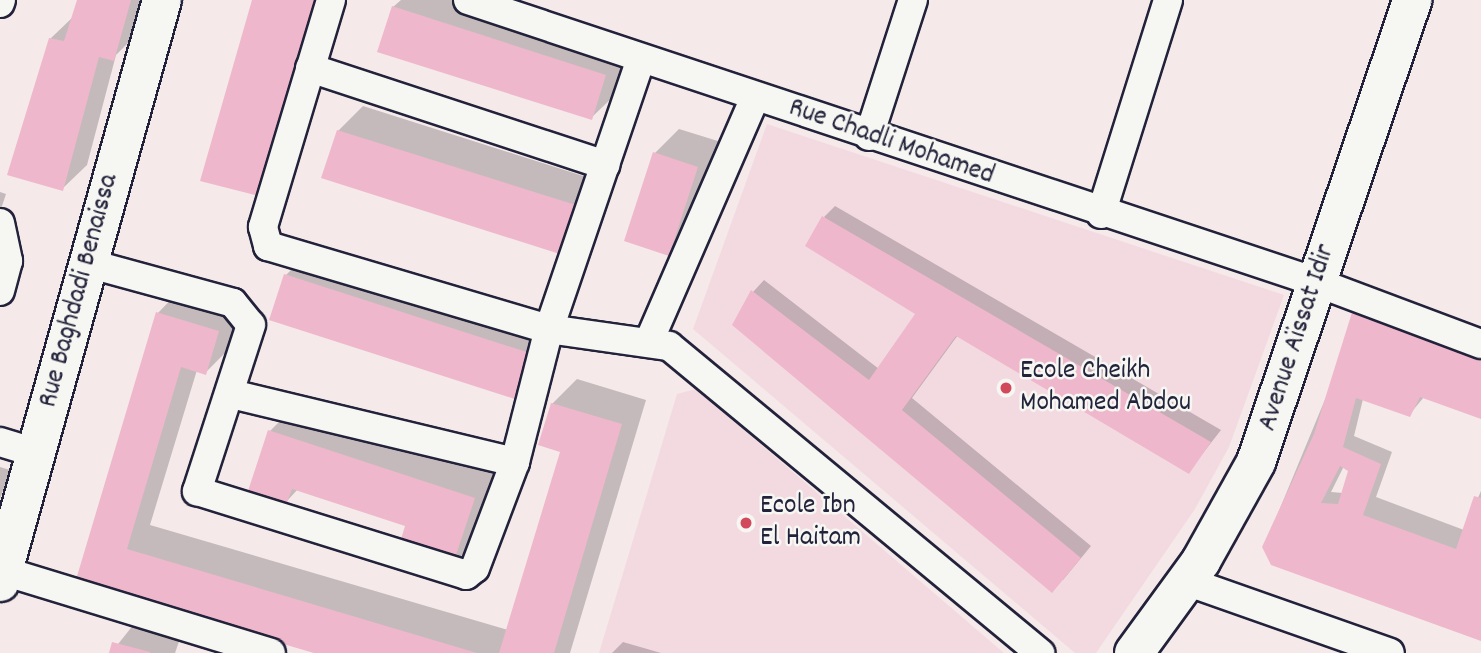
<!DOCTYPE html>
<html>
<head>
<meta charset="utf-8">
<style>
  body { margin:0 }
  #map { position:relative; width:1481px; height:653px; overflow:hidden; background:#f5e9ea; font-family:Dekko,sans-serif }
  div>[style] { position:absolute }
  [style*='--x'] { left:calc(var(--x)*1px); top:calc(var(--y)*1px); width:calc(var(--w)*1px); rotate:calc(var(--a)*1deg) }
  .built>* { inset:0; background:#f3dae1 }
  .shadow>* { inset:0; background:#0003 }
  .building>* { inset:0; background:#efb7cb }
  .roads { filter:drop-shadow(2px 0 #22223b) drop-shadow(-2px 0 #22223b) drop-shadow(0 2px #22223b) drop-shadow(0 -2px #22223b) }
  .street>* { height:28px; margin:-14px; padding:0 14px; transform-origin:14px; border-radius:14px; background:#f6f6f2 }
  .secondary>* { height:38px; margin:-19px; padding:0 19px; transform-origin:19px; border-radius:19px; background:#f6f6f2 }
  .dots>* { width:19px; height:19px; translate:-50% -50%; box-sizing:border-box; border:4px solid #f6f6f2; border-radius:50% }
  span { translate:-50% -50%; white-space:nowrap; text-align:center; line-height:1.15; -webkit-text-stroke:5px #f6f6f2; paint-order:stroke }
  .street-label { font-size:28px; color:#22223b }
  .poi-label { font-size:28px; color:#22223b }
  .left { translate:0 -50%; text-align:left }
</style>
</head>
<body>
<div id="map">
  <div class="built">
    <i style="clip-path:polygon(767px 124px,1284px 295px,1229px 447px,1195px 509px,1096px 653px,1075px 653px,693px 329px)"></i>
    <i style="clip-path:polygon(696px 389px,1004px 653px,599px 653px,677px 394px)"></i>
  </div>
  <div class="shadow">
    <i style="clip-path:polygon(79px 0,147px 0,137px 34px,116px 55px,87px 165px,62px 189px,50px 39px,74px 16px)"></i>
    <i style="clip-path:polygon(401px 0,471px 0,630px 51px,616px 94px,591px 118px,393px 7px)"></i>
    <i style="clip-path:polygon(363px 106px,602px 182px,587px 228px,338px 131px)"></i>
    <i style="clip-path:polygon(679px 129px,721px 142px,693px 229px,668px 254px,655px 153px)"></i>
    <i style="clip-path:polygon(0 192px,6px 194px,0 212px)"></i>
    <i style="clip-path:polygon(835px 206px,1221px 430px,1189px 471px,958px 335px,912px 398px,1091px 546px,1063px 580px,753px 292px,764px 280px,879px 369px,917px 314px,824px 217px)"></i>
    <i style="clip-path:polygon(310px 251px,559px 330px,545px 374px,286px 275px)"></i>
    <i style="clip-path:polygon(182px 288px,242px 306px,230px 348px,205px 373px,197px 370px,150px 525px,508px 630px,562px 450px,552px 404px,577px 379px,646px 400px,570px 653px,320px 653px,77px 582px,158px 313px)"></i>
    <i style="clip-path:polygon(evenodd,1372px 291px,1481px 330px,1481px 418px,1424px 397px,1409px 415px,1363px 399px,1354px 436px,1392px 452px,1376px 497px,1464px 530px,1481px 491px,1481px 639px,1272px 564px,1264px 547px,1338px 368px,1356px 307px,1372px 291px,1344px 466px,1351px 470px,1343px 493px,1331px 492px,1344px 466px)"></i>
    <i style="clip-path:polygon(294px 407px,498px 474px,476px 541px,452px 565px,408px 525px,298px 489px,287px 501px,270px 431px)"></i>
    <i style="clip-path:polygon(0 467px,10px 470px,0 499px)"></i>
    <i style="clip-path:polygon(138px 619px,183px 630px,175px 653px,111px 653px)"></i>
    <i style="clip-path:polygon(623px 642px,661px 653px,612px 653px)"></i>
  </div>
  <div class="building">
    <i style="clip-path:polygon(77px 0,131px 0,114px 61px,99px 57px,63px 191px,7px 175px,49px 38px,64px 41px)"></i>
    <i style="clip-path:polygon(252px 0,320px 0,259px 196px,200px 181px)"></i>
    <i style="clip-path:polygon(392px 6px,606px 75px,592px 120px,377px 52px)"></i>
    <i style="clip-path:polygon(337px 130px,579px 206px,563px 255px,321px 178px)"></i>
    <i style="clip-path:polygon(653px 152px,698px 167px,669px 256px,624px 241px)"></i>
    <i style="clip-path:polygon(822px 216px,1211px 442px,1189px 474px,956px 336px,902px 410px,1081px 558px,1052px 593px,732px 325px,751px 290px,869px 380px,915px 314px,805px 246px)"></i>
    <i style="clip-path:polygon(284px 274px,536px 355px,521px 401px,269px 320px)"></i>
    <i style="clip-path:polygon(evenodd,1354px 306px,1481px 350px,1481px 419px,1420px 397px,1410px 417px,1356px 398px,1343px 447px,1381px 464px,1363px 515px,1456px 549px,1474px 496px,1481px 498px,1481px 641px,1271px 565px,1262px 547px,1314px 434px,1354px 306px,1340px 466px,1348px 471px,1338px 504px,1321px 503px,1340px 466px)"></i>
    <i style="clip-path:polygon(156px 312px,219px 331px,206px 375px,181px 367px,127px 549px,477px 653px,314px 653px,75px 583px)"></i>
    <i style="clip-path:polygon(551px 403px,622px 424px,554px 653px,499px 653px,560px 452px,538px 445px)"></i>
    <i style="clip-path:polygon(268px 430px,475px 498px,452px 567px,398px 549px,405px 526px,292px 489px,287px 503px,248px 491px)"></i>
    <i style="clip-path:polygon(112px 642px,150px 652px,150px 653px,109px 653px)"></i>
  </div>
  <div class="roads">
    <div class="street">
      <i style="--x:331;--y:0;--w:237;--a:106.7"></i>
      <i style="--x:263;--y:227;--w:20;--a:75"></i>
      <i style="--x:268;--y:246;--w:293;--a:16.5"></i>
      <i style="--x:549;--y:329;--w:121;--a:8.1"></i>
      <i style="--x:669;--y:346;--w:482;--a:39.6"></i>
      <i style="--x:468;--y:0;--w:894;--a:18.39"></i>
      <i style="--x:1316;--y:282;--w:176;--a:20.6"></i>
      <i style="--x:0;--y:3;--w:3;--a:-72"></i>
      <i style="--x:310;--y:68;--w:311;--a:18.2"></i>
      <i style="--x:869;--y:136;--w:143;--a:-72.1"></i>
      <i style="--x:1101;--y:214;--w:224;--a:-72.6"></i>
      <i style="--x:0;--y:223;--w:39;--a:78"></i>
      <i style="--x:8;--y:261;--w:31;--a:105"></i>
      <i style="--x:87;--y:263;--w:151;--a:15.3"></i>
      <i style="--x:233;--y:303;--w:28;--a:51"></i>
      <i style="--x:251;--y:325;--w:175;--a:108"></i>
      <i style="--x:197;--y:491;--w:282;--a:17.3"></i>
      <i style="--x:466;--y:575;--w:11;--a:-38"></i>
      <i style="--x:475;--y:568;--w:113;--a:-69.3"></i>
      <i style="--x:515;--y:462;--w:137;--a:-75.7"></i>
      <i style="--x:549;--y:329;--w:286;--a:-71.2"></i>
      <i style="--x:650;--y:339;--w:264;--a:-66.5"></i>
      <i style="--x:231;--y:394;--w:292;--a:13.5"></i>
      <i style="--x:0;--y:442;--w:38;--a:17"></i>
      <i style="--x:3;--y:571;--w:280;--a:17"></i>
      <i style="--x:1186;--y:581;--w:216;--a:19.4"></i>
    </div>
    <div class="secondary">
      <i style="--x:0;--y:582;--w:604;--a:-74.45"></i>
      <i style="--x:1134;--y:653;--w:114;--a:-53.9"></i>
      <i style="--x:1201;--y:561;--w:113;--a:-60.9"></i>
      <i style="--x:1256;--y:462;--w:488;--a:-71.3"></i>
    </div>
  </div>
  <div class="dots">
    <i style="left:1006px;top:388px;background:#d1495b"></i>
    <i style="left:746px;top:523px;background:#d1495b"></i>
  </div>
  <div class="street-label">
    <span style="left:891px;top:143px;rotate:19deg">Rue Chadli Mohamed</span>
    <span style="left:80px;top:291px;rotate:-75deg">Rue Baghdadi Benaissa</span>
    <span style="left:1298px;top:338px;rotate:-72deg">Avenue Aïssat Idir</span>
  </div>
  <div class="poi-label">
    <span class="left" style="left:1020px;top:388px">Ecole Cheikh<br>Mohamed Abdou</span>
    <span class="left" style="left:760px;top:523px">Ecole Ibn<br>El Haitam</span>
  </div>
</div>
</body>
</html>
